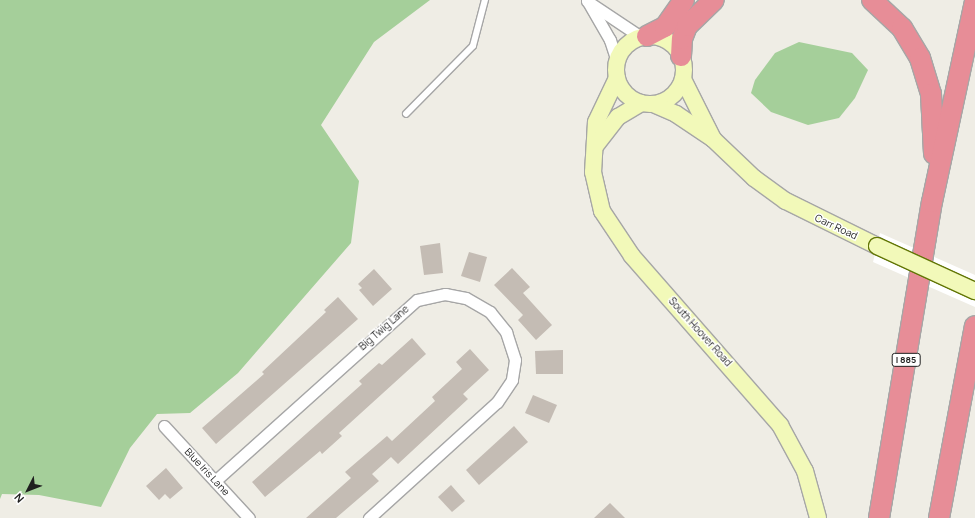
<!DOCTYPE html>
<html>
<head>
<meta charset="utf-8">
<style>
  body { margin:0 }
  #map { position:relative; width:975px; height:518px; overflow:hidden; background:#efede5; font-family:Manrope,sans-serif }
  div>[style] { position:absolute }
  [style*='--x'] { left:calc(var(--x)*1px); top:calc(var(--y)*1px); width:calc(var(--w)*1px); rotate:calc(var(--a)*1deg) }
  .forest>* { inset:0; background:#a5cf9a }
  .pier>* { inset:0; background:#fff }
  .building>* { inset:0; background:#c4bcb4 }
  .roads { filter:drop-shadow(1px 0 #a6a6a6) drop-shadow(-1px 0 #a6a6a6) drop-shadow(0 1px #a6a6a6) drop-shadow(0 -1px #a6a6a6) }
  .lane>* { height:5.5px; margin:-2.75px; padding:0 2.75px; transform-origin:2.75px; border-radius:2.75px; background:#fff }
  .street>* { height:11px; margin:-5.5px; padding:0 5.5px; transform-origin:5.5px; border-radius:5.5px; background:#fff }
  .secondary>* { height:16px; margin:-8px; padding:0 8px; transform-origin:8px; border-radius:8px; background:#f2f9b9 }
  .secondary>.ring { margin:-8px; padding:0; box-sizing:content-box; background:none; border:16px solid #f2f9b9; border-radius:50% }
  .highway>* { height:20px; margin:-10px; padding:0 10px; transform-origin:10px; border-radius:10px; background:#e78d97 }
  .bridges { filter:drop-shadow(1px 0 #627605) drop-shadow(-1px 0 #627605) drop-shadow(0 1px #627605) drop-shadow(0 -1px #627605) }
  .secondary-bridge>* { height:16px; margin:-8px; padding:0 8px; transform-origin:8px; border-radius:8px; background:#f2f9b9 }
  span { translate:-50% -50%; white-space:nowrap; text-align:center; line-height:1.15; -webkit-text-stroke:3px #fff; paint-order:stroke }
  .shield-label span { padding:1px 3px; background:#fff; border:1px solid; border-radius:3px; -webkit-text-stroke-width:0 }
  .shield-label { font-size:9px; color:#1f1f1f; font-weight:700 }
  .street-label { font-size:10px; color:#1f1f1f }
  .north { position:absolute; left:8px; top:470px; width:40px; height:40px; -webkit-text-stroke:3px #fff; paint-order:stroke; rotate:228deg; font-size:11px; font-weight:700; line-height:16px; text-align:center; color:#1f1f1f }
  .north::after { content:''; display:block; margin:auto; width:14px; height:18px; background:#1f1f1f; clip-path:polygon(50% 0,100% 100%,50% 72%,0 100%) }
</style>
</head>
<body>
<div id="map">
  <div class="forest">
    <i style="clip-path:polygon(0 0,430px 0,374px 42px,321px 125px,359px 181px,351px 243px,238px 373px,190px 413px,157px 414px,130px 448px,101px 507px,39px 495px,2px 494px,0 499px)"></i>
    <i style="clip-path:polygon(799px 42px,852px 53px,868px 70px,855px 98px,839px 118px,808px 125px,771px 112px,751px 93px,755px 80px,775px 53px)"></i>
  </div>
  <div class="pier">
    <i style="clip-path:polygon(880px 233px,975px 275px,975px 307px,873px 262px)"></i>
  </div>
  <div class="building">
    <i style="clip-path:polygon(440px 243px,443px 273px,424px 275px,420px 246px)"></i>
    <i style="clip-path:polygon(469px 252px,487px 257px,480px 282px,461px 276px)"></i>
    <i style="clip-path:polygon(512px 268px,530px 287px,523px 293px,552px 325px,536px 340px,518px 320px,523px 315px,494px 285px)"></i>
    <i style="clip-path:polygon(374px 269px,392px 289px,373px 306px,359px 290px,362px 288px,358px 284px)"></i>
    <i style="clip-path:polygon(338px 297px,358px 319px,216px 444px,202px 428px,264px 374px,262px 372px,326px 312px,324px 310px)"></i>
    <i style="clip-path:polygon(412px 338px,426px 354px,339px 433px,342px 436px,322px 454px,320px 451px,265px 497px,252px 482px,362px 384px,359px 381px,379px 363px,382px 365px)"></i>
    <i style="clip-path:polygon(470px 349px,489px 370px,463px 394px,468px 399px,398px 464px,391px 457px,372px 474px,379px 481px,336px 518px,306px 518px,351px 478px,345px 472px,387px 436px,392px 441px,435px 401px,432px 397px,462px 369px,456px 362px)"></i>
    <i style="clip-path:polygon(563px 350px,563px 374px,536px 374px,535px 351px)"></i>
    <i style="clip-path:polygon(533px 395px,557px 405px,549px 423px,525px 413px)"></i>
    <i style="clip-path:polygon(514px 426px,528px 442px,479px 485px,466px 470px)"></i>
    <i style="clip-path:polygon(166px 468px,183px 488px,170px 499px,165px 494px,159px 500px,146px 486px)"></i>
    <i style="clip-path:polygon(451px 485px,465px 501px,452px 512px,438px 497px)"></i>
    <i style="clip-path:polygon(610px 503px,625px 518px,594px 518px)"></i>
  </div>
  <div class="roads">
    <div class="lane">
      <i style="--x:406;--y:114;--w:95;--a:-45.4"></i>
      <i style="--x:473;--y:46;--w:48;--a:-75.4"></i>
    </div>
    <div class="street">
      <i style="--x:587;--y:0;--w:46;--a:60.1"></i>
      <i style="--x:610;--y:40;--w:22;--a:72"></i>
      <i style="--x:587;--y:1;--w:65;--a:33.7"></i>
      <i style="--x:164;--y:426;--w:125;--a:47.3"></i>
      <i style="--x:215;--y:481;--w:271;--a:-41.9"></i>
      <i style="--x:417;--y:300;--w:29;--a:-12"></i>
      <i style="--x:445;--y:294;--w:21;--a:11"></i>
      <i style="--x:466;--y:298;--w:28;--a:30"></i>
      <i style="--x:490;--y:312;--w:26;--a:51"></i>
      <i style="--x:506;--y:332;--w:29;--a:72"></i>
      <i style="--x:515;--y:360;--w:20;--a:99"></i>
      <i style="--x:512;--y:380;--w:27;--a:124"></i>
      <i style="--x:497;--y:402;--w:173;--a:137.8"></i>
    </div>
    <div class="secondary">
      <i class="ring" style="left:616px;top:36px;width:52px;height:52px"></i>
      <i style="--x:617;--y:78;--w:49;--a:115.5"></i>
      <i style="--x:596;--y:122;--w:50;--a:93.4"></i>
      <i style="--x:593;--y:172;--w:40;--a:77"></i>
      <i style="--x:602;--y:211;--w:54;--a:56.3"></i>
      <i style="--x:632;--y:256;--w:225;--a:48.8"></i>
      <i style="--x:780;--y:425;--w:52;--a:61.5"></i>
      <i style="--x:805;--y:471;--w:49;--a:74.5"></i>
      <i style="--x:683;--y:79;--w:67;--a:63.4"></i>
      <i style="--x:653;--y:104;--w:25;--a:23"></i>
      <i style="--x:676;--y:114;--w:45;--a:34"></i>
      <i style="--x:713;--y:139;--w:57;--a:43.6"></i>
      <i style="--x:754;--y:178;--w:39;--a:36"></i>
      <i style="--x:786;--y:201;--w:102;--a:26.3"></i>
      <i style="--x:596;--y:145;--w:36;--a:-52"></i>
      <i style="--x:618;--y:117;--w:27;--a:-31"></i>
    </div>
    <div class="highway">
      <i style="--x:872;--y:0;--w:41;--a:43"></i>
      <i style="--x:902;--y:28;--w:35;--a:59"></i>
      <i style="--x:920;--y:58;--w:38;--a:73"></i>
      <i style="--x:931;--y:94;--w:60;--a:87.1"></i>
      <i style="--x:647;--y:36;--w:20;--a:-27"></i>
      <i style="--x:665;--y:27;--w:33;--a:-55"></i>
      <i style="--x:681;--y:56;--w:17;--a:-87"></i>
      <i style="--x:682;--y:39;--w:14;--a:-69"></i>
      <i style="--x:687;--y:26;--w:37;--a:-44"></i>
      <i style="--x:879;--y:518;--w:320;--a:-80.5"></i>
      <i style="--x:932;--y:202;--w:206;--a:-77.9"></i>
      <i style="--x:939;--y:518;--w:195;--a:-79.4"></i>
    </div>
  </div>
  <div class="bridges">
    <div class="secondary-bridge">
      <i style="--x:877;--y:246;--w:108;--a:24.7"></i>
    </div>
  </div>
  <div class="shield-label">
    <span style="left:906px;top:360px">I 885</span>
  </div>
  <div class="street-label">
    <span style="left:836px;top:227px;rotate:25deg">Carr Road</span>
    <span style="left:384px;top:328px;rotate:-41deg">Big Twig Lane</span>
    <span style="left:700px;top:332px;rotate:48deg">South Hoover Road</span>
    <span style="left:207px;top:472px;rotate:47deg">Blue Iris Lane</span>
  </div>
  <div class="north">N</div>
</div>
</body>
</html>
